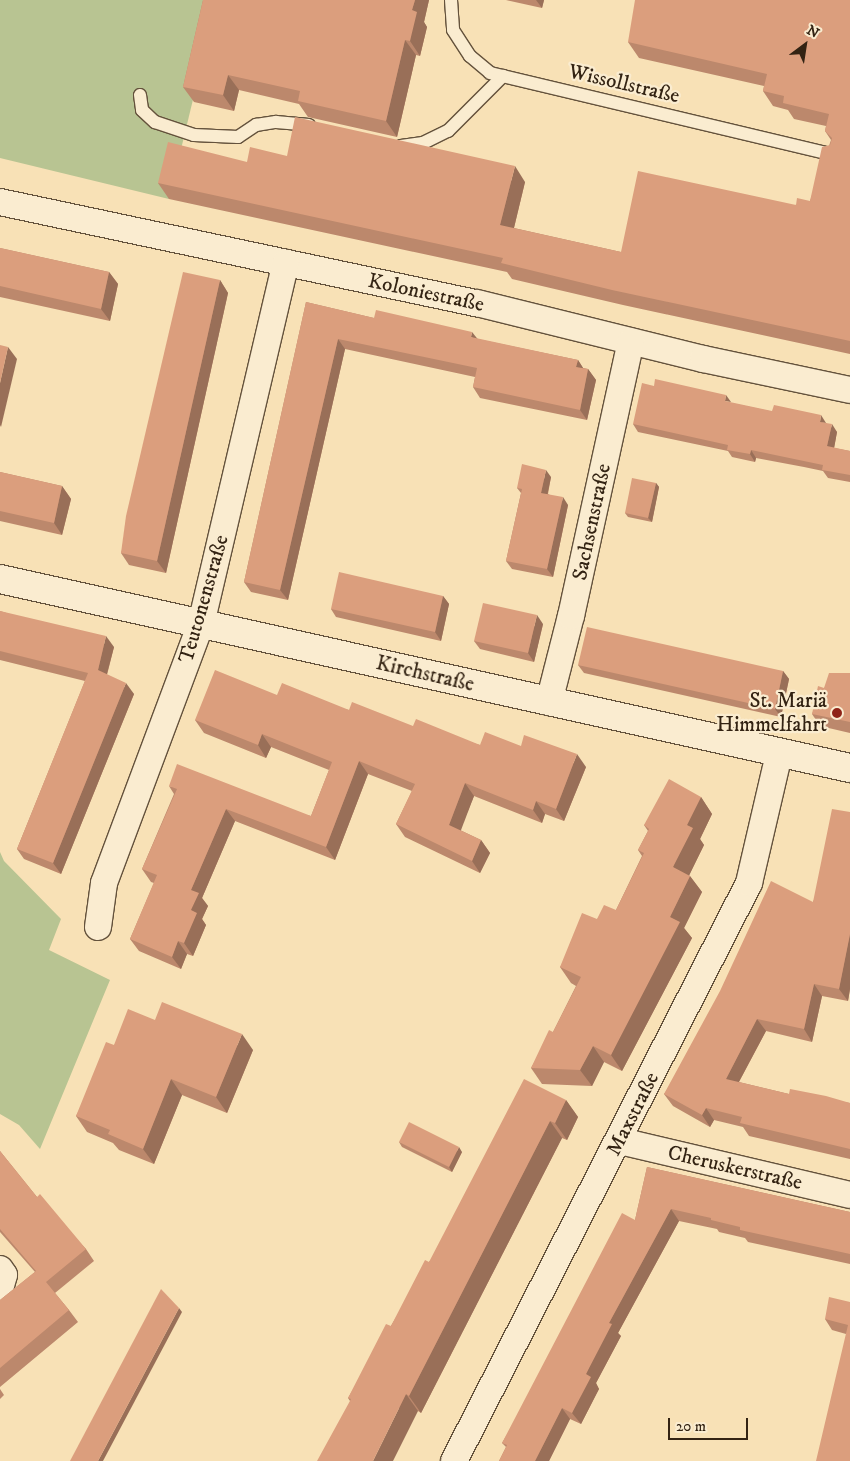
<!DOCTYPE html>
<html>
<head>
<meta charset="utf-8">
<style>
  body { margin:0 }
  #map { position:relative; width:850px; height:1461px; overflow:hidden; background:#f8e1b6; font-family:"IM FELL DW Pica",serif }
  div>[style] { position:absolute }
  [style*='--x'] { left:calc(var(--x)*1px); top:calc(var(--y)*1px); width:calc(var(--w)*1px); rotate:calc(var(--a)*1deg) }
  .green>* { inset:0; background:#b8c492 }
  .roads { filter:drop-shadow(1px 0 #64523c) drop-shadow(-1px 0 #64523c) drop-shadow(0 1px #64523c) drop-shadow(0 -1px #64523c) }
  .lane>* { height:12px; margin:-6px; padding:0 6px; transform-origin:6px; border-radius:6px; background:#faecd0 }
  .street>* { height:26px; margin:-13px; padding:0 13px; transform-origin:13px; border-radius:13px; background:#faecd0 }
  .secondary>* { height:28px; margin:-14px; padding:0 14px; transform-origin:14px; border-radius:14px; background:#faecd0 }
  .wall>* { inset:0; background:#bc886c }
  .shaded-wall>* { inset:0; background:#996f58 }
  .building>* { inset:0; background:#db9e7d }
  .dots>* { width:14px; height:14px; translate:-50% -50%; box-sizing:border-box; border:2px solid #faecd0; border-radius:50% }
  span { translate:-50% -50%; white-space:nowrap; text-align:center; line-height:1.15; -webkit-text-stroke:4.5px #faecd0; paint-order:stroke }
  .street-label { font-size:21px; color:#332313 }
  .poi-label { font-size:21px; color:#332313 }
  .right { translate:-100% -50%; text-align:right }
  .north { position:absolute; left:780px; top:20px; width:50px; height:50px; -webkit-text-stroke:4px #faecd0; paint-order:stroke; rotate:31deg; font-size:14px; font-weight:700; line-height:20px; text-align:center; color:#332313 }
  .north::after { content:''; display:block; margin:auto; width:18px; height:22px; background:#332313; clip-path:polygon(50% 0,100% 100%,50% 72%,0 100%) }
  .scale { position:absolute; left:668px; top:1418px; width:80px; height:22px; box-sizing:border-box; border:2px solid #332313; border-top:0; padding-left:6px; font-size:15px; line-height:18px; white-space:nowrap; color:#332313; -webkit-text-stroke:4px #faecd0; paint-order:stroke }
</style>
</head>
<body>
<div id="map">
  <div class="green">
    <i style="clip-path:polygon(0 0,217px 0,169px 199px,0 158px)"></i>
    <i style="clip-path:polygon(0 852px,4px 861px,61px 919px,49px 950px,110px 980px,40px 1149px,19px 1125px,0 1114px)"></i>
  </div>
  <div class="roads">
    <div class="lane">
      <i style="--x:451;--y:0;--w:30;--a:86"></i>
      <i style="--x:453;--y:30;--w:31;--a:57"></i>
      <i style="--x:470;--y:56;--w:26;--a:40"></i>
      <i style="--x:490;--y:73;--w:355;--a:13.4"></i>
      <i style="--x:140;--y:95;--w:15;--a:82"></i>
      <i style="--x:142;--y:110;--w:18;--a:43"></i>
      <i style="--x:155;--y:122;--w:41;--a:18.4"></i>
      <i style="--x:194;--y:135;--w:44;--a:2.6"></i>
      <i style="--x:238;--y:137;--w:22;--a:-34"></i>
      <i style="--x:256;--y:125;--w:20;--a:-9"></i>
      <i style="--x:276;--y:122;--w:33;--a:5"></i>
      <i style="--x:401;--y:146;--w:22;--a:-8"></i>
      <i style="--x:423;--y:143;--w:28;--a:-26"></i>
      <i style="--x:448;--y:131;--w:78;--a:-45"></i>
    </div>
    <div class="street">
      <i style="--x:0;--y:202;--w:488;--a:12"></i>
      <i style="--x:477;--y:303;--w:233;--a:13.9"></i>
      <i style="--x:703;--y:359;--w:150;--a:11.9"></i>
      <i style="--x:549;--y:702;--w:89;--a:-75.7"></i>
      <i style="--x:571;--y:616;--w:281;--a:-77.7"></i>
      <i style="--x:98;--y:927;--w:44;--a:-82.2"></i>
      <i style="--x:104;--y:883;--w:277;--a:-69.5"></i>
      <i style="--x:201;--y:624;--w:371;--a:-76.8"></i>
      <i style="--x:620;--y:1141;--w:236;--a:13.2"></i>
      <i style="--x:0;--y:1269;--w:7;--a:56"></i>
      <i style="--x:4;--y:1275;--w:15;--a:106"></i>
      <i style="--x:454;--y:1461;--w:649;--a:-62.96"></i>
      <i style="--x:749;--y:883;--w:132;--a:-76.9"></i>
    </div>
    <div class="secondary">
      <i style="--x:0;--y:579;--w:871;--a:12.54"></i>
    </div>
  </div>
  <div class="wall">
    <i style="clip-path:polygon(203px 0,429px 0,424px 22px,427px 27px,420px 56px,416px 55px,397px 137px,308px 117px,299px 104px,239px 90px,234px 111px,194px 102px,183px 87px)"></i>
    <i style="clip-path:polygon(506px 0,544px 0,542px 8px)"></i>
    <i style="clip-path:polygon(850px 0,850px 354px,623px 305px,512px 279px,507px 272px,169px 199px,158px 183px,247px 162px,287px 156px,525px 182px,514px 228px,621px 252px,810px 201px,831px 140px,825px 131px,826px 126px,794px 119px,788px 110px,773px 106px,763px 91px,764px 86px,639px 58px,628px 42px)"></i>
    <i style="clip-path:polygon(0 248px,109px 272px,118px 284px,110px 321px,0 297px)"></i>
    <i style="clip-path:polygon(220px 280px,228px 293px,166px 573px,129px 565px,121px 553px)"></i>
    <i style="clip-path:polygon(306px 302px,374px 318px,477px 339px,578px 360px,583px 368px,588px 369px,596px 380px,587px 420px,480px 398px,473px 387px,475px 377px,345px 349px,288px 600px,251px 592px,244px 582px)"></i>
    <i style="clip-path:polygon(731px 403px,826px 423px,837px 432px,834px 448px,850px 451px,850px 482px,828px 478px,823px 471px,804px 467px,756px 458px,755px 462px,732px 457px,728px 451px,638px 432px,633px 424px)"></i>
    <i style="clip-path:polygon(0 472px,62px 486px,71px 499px,62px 535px,0 521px)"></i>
    <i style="clip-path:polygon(551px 477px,548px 494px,568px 505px,553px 577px,512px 569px,506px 561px,521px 493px,517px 488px)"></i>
    <i style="clip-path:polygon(656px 483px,659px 487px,652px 522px,628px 517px,625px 513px)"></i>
    <i style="clip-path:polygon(443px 596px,449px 604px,441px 641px,336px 617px,331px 609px)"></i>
    <i style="clip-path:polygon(0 611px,114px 647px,107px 675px,134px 694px,61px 874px,24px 859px,17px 849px,85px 681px,0 660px)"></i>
    <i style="clip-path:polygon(543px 624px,534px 662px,480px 649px,474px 641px)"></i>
    <i style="clip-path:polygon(578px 665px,783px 671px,789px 679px,781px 717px,584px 673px)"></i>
    <i style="clip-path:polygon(850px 673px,850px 733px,820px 726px,812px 714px,824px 688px)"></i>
    <i style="clip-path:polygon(277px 695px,349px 710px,480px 745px,521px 746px,586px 767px,564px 821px,545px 814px,542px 823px,474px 796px,460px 830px,481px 840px,490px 853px,480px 873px,405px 837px,396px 824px,412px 791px,368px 774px,335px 860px,235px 821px,202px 898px,208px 906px,202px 919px,206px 925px,193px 956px,187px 954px,181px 969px,139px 951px,130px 939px,154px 883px,151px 882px,142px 869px,174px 794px,169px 786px,311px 816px,329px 770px,271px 747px,266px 758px,204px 733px,195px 720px)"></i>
    <i style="clip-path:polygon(701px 797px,712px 814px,700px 839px,704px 845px,689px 875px,702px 892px,684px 928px,692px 938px,622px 1071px,604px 1062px,592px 1086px,542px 1084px,531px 1068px,553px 1032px,576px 986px,571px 983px,560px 967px,597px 919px,616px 910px,642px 856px,638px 850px,648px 831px,644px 825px)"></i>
    <i style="clip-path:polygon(850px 812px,850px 989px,848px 1001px,822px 996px,812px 1042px,766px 1031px,739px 1082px,789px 1094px,850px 1103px,850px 1159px,749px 1136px,743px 1127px,714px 1120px,710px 1127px,673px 1106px,664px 1094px,813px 902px)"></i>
    <i style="clip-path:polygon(155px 1020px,253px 1050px,227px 1113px,182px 1095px,154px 1164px,119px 1150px,113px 1143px,87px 1132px,76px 1116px,114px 1045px)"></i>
    <i style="clip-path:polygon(566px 1100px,578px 1117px,567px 1140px,562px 1138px,421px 1413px,418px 1411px,350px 1401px,348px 1398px,429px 1262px)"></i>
    <i style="clip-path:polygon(399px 1142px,462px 1152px,452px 1172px,402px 1147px)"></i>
    <i style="clip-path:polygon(0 1151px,37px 1197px,86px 1249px,94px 1261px,55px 1293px,69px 1310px,78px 1322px,0 1387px,0 1300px,35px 1272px,0 1232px)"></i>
    <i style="clip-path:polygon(647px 1167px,850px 1212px,850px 1264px,748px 1242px,745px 1238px,719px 1232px,717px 1229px,679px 1221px,618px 1333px,621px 1336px,596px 1383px,599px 1389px,581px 1424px,570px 1419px,549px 1461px,499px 1461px,506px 1447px,502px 1443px,635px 1220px)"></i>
    <i style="clip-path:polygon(850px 1302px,850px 1461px,846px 1334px,832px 1330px,825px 1319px)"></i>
    <i style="clip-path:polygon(0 1389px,4px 1395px,0 1399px)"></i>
  </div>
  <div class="shaded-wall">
    <i style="clip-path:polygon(415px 0,429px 0,424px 22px,427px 27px,420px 56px,410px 41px,412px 10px)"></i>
    <i style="clip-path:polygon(536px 0,544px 0,542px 8px)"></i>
    <i style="clip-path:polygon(405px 40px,416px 55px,397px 137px,386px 121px)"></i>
    <i style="clip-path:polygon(228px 75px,239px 90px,234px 111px,223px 95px)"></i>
    <i style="clip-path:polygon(515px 166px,525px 182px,511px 240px,500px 225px)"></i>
    <i style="clip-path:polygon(109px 272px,118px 284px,110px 321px,101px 309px)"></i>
    <i style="clip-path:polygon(220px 280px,228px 293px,166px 573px,157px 561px)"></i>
    <i style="clip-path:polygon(472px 332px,480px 342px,471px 337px)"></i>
    <i style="clip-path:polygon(338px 339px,345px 349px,288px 600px,280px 590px)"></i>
    <i style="clip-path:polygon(8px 347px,17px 359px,1px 427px,0 425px,0 383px)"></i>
    <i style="clip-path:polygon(578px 360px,585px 371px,576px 367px)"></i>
    <i style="clip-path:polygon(588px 369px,596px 380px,587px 420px,580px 410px)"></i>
    <i style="clip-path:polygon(726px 395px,731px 402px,725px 401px)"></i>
    <i style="clip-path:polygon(821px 415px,826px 423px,820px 422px)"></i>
    <i style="clip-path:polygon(832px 424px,837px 432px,833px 454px,827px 446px)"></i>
    <i style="clip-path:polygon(751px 450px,756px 458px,755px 462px,750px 454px)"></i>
    <i style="clip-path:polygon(546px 470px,551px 477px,546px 501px,541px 493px)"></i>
    <i style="clip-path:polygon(656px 483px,659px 487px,652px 522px,648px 518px)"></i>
    <i style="clip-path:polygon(62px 486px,71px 499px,62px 535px,54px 523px)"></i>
    <i style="clip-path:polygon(563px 497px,568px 505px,553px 577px,547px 569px)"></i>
    <i style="clip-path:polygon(443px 596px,449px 604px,441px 641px,435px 632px)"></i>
    <i style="clip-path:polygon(537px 615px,543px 624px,534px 662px,528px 653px)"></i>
    <i style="clip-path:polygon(106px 636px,114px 647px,105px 681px,98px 670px)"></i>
    <i style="clip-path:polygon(783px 671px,789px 679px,781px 717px,775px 709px)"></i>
    <i style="clip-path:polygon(126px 683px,134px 694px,61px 874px,53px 863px)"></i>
    <i style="clip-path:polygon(262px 734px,271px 747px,266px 758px,258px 745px)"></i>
    <i style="clip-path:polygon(577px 754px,586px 767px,564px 821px,556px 809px)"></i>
    <i style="clip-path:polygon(359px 761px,368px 774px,335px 860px,326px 847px)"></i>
    <i style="clip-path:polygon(465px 783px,474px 796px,458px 838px,449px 825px)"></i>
    <i style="clip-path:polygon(701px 797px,712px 814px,700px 839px,704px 845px,685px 884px,673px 867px,687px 825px)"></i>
    <i style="clip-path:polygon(536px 801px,545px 814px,542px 823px,533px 810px)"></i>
    <i style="clip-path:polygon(226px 809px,235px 821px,202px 898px,208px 906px,202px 919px,206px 925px,193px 956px,184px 943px,191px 910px,191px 890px)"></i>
    <i style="clip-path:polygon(481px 840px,490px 853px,480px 873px,472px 861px)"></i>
    <i style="clip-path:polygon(690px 876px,702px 892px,684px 928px,692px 938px,622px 1071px,611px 1055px,670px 917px)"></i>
    <i style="clip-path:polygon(850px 934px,850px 989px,848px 1001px,839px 989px)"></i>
    <i style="clip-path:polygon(178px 941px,187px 954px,181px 969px,172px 957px)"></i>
    <i style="clip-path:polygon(814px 984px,822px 996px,812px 1042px,804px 1029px)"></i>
    <i style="clip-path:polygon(757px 1019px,766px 1031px,734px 1091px,726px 1079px)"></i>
    <i style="clip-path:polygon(242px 1034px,253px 1050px,227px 1113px,216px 1097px)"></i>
    <i style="clip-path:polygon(593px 1046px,604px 1062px,592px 1086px,580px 1070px)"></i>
    <i style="clip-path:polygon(171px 1079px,182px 1095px,154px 1164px,143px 1149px)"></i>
    <i style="clip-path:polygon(566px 1100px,578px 1117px,567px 1140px,555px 1123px)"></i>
    <i style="clip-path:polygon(706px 1108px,714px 1120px,710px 1127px,702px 1115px)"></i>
    <i style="clip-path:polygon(550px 1121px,562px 1138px,421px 1413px,409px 1396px)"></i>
    <i style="clip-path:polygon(459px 1147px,462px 1152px,452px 1172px,449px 1167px)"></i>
    <i style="clip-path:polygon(671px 1209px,679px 1221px,618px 1333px,621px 1336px,596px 1383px,599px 1389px,581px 1424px,572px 1413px,586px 1374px,609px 1323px)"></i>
    <i style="clip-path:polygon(179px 1308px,182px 1312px,103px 1461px,98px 1461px)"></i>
    <i style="clip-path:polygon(406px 1394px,418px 1411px,393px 1461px,373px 1461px)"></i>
    <i style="clip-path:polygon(562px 1408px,570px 1419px,549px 1461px,535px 1461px)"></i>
  </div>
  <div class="building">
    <i style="clip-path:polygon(203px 0,415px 0,412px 10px,417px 12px,410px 41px,405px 40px,386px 121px,298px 101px,300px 91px,228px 75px,223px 95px,183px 87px)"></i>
    <i style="clip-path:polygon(635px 0,850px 0,850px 341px,612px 290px,501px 263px,503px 258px,158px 183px,168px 142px,247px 162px,250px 147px,287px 156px,295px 117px,515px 166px,500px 225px,621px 252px,638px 171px,796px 205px,797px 198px,810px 201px,822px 147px,830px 145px,832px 138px,825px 131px,829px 114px,783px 103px,784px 96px,763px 91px,767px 74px,628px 42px)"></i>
    <i style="clip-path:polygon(0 248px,109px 272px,101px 309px,0 286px)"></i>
    <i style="clip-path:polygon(183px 272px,220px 280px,157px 561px,121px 553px,126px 516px)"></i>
    <i style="clip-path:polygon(306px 302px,374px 318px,376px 310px,472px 332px,471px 337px,578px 360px,576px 367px,588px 369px,580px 410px,473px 387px,477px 368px,338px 339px,280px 590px,244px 582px)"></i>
    <i style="clip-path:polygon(0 345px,8px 347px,0 383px)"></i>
    <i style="clip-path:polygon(655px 379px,726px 395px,725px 401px,772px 411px,774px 405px,821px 415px,820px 422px,832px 424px,827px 446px,850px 451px,850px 475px,822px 470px,823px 465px,751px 450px,750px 454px,727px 450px,728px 445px,633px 424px,642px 383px,654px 386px)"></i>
    <i style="clip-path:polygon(522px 464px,546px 470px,541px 493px,563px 497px,547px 569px,506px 561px,522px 489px,517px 488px)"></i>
    <i style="clip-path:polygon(0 472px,62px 486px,54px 523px,0 511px)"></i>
    <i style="clip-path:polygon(632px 478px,656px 483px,648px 518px,625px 513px)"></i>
    <i style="clip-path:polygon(339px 572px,443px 596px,435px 632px,331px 609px)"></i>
    <i style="clip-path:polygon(483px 603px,537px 615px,528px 653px,474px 641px)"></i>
    <i style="clip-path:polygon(0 611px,106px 636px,98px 670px,126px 683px,53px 863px,17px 849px,88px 673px,0 651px)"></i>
    <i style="clip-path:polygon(587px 627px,783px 671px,775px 709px,578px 665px)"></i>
    <i style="clip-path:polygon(215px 670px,277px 695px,282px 683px,349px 710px,352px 702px,413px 726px,416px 719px,480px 745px,485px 732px,521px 746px,524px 735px,577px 754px,556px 809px,536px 801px,533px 810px,465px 783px,449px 825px,481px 840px,472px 861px,396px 824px,415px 784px,359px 761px,326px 847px,226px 809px,191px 890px,199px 893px,191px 910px,197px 913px,184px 943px,178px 941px,172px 957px,130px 939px,157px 875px,142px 869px,177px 789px,169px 786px,177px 764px,311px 816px,332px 762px,262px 734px,258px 745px,195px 720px)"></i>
    <i style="clip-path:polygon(829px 673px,850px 673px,850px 722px,812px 714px,818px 686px,824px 688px)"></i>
    <i style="clip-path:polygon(669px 779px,701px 797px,687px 825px,693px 828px,673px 867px,690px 876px,670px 917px,680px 922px,611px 1055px,593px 1046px,580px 1070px,531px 1068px,549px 1030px,553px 1032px,581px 977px,560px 967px,582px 913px,597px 919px,604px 905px,616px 910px,644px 853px,638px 850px,649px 829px,644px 825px)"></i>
    <i style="clip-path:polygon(832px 809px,850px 812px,850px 934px,839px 989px,814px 984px,804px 1029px,757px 1019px,726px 1079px,789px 1094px,790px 1089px,826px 1096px,850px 1103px,850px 1149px,740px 1123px,742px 1117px,706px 1108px,702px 1115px,664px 1094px,720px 991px,771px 881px,813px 902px)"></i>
    <i style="clip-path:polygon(162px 1002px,242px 1034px,216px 1097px,171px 1079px,143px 1149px,108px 1134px,110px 1130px,76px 1116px,106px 1042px,114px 1045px,128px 1009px,155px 1020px)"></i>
    <i style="clip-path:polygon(524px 1079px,566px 1100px,555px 1123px,550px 1121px,409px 1396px,406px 1394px,373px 1461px,317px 1461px,351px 1399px,348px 1398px,386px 1324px,391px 1326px,425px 1260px,429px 1262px)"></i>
    <i style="clip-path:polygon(409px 1122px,459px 1147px,449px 1167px,399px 1142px)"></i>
    <i style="clip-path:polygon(0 1151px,37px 1197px,40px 1194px,86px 1249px,46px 1282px,69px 1310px,0 1368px,0 1300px,36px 1271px,0 1229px)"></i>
    <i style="clip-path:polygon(647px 1167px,850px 1212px,850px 1254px,740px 1230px,740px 1227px,711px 1220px,711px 1218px,671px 1209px,609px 1323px,612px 1324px,586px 1374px,591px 1377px,572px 1413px,562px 1408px,535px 1461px,499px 1461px,507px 1445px,502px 1443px,622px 1213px,635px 1220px)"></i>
    <i style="clip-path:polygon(161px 1289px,179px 1308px,98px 1461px,70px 1461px)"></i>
    <i style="clip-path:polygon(829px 1297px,850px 1302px,850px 1461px,816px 1461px,848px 1325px,825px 1319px)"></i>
  </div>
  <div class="dots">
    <i style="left:837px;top:713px;background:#8f2418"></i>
  </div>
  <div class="street-label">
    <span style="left:624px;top:84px;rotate:13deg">Wissollstraße</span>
    <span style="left:426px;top:293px;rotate:12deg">Koloniestraße</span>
    <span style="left:592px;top:522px;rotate:-78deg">Sachsenstraße</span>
    <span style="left:204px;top:599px;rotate:-74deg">Teutonenstraße</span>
    <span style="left:425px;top:674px;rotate:13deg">Kirchstraße</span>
    <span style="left:633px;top:1114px;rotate:-63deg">Maxstraße</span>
    <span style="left:735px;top:1168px;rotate:13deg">Cheruskerstraße</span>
  </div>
  <div class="poi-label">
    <span class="right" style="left:827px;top:713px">St. Mariä<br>Himmelfahrt</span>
  </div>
  <div class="north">N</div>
  <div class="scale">20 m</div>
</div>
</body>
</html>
